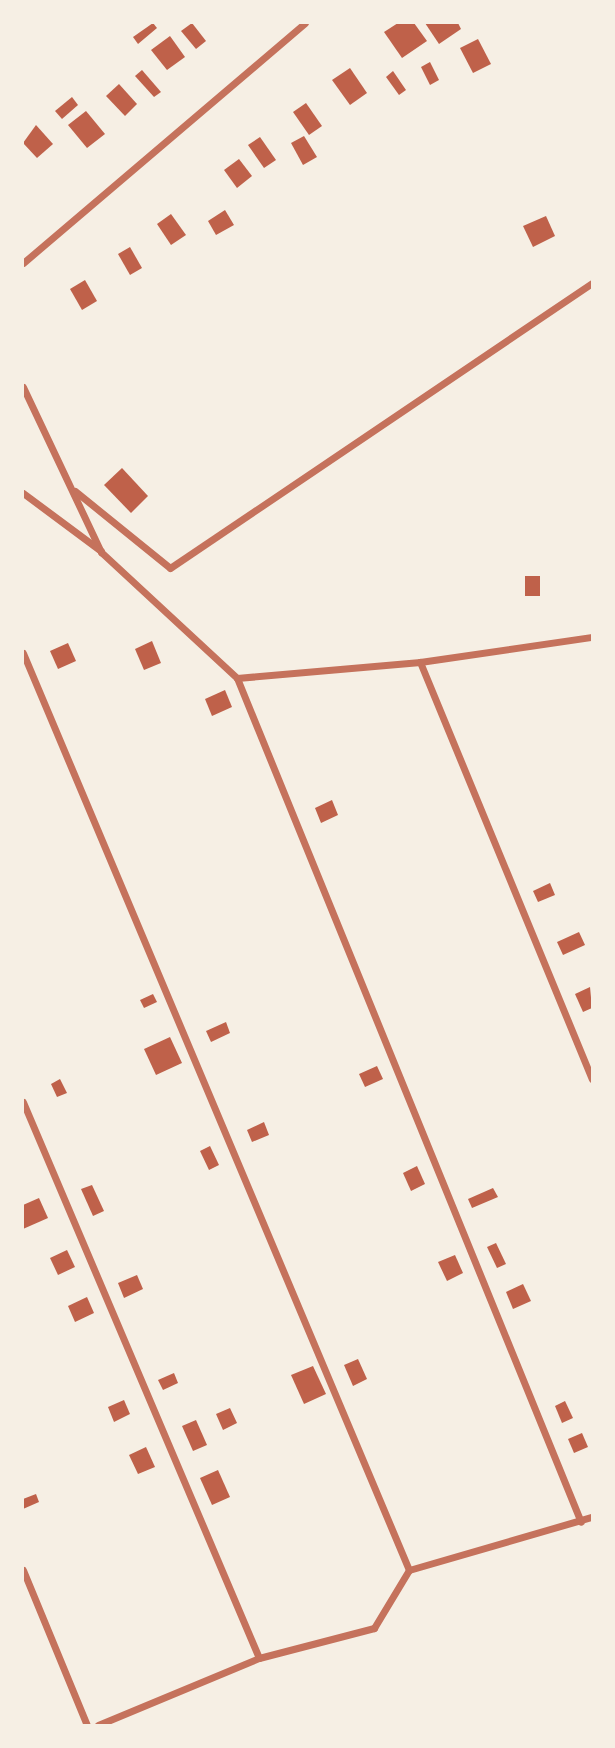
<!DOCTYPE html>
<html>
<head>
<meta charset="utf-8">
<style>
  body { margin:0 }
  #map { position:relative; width:615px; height:1748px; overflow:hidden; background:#f6efe4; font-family:"Nunito Sans",sans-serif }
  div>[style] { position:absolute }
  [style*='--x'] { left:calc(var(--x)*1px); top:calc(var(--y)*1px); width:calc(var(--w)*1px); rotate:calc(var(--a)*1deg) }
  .building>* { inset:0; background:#bf614a }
  .minor>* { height:7px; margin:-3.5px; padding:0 3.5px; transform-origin:3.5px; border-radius:3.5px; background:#c5725c }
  span { translate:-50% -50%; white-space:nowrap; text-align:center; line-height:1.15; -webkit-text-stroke:6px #f6efe4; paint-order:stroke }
  .frame { position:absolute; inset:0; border:24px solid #f6efe4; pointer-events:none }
</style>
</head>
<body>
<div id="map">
  <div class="building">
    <i style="clip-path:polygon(153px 23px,157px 28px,138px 44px,133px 37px)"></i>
    <i style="clip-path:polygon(192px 23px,206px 41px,196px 49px,181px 31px)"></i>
    <i style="clip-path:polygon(398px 23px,414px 23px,427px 41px,402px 58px,384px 32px)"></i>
    <i style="clip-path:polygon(425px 23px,458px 23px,461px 29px,439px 44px)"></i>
    <i style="clip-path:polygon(170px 36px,185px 57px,167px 70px,151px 50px)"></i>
    <i style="clip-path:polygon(478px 39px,491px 64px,473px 73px,460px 48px)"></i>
    <i style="clip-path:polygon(430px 62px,439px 80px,430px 85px,421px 67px)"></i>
    <i style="clip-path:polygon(350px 68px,367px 93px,350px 105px,332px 80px)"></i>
    <i style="clip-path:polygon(142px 70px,161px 92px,154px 97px,135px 76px)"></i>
    <i style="clip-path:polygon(393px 71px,406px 90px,399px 95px,386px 77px)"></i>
    <i style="clip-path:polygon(119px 84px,137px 104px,125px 116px,106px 96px)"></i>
    <i style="clip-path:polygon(72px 97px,78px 105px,62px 119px,55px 111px)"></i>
    <i style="clip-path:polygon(306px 103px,322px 126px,309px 135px,293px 112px)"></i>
    <i style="clip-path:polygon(86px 111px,105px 134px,87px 148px,68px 125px)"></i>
    <i style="clip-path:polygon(36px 125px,53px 144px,37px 158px,23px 143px)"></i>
    <i style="clip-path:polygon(304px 136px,317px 157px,303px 165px,291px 143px)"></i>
    <i style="clip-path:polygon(260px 137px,276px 160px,264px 168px,248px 145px)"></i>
    <i style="clip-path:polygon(239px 159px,252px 176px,237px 188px,224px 170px)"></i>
    <i style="clip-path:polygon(225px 210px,234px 225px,216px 235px,208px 221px)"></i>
    <i style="clip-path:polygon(171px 214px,186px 235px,171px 245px,157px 224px)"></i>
    <i style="clip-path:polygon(546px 216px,555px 236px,533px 247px,523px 226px)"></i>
    <i style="clip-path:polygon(130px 247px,142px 268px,130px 275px,118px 254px)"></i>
    <i style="clip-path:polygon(85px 280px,97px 301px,82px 310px,70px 289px)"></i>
    <i style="clip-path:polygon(122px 468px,148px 496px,131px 513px,104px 485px)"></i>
    <i style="clip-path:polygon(525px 576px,540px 576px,540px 596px,525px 596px)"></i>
    <i style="clip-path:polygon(152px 641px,161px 663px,144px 670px,135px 649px)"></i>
    <i style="clip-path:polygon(68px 643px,76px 661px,58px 669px,50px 651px)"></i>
    <i style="clip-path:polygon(225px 690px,232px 707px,212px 716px,205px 699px)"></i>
    <i style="clip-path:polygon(332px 800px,338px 815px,321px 823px,315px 808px)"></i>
    <i style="clip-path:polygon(550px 883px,555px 895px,538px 902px,533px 891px)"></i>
    <i style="clip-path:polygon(579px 932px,585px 945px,563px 955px,557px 942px)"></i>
    <i style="clip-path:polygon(590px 987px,592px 1008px,583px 1012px,575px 994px)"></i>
    <i style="clip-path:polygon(153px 994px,157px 1002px,144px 1008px,140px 1000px)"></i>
    <i style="clip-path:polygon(226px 1022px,230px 1033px,211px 1042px,206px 1031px)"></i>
    <i style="clip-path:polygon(170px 1037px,182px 1063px,156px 1075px,144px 1049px)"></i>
    <i style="clip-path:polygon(377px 1066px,383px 1079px,365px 1087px,359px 1074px)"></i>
    <i style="clip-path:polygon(60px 1079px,67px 1093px,57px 1097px,51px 1084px)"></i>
    <i style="clip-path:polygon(264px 1122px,269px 1135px,252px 1142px,247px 1130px)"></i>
    <i style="clip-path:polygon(210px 1146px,219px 1165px,209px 1170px,200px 1151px)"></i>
    <i style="clip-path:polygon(417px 1166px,425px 1184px,411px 1191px,403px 1173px)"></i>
    <i style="clip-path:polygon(92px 1185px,104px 1211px,93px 1216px,81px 1189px)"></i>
    <i style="clip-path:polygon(493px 1188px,498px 1197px,472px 1208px,468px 1199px)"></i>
    <i style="clip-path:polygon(39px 1198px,48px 1218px,23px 1229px,23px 1205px)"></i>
    <i style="clip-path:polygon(496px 1243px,506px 1264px,497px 1268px,487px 1247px)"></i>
    <i style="clip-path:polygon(67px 1250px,75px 1267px,58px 1275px,50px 1258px)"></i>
    <i style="clip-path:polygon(455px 1255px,463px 1273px,447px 1281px,438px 1262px)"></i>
    <i style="clip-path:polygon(137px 1275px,143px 1289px,124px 1298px,118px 1283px)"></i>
    <i style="clip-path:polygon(523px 1284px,531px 1301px,513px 1309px,506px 1292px)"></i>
    <i style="clip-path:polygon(87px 1297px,94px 1313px,75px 1322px,68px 1306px)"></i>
    <i style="clip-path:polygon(358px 1359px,367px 1379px,353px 1386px,344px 1365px)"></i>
    <i style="clip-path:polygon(313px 1366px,326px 1394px,304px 1404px,291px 1375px)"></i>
    <i style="clip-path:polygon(174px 1373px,178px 1383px,163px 1390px,158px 1380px)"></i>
    <i style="clip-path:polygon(124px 1400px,130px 1414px,114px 1422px,108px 1407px)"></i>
    <i style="clip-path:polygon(565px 1401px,573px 1418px,562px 1423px,555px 1406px)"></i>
    <i style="clip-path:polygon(230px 1408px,237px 1423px,223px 1430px,216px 1414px)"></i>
    <i style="clip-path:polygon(196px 1420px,207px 1445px,193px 1451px,182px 1426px)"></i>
    <i style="clip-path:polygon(582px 1433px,588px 1447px,574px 1453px,568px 1439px)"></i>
    <i style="clip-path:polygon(146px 1447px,155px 1467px,138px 1474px,129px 1455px)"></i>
    <i style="clip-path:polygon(218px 1470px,230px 1497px,212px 1505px,200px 1478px)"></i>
    <i style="clip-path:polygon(36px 1494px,39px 1502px,23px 1509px,23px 1499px)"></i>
  </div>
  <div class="minor">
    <i style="--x:23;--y:263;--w:370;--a:-40.4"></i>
    <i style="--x:23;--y:387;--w:183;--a:64.7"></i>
    <i style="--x:101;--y:552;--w:185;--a:42.8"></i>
    <i style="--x:237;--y:678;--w:911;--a:67.83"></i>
    <i style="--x:75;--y:491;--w:122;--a:39"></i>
    <i style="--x:170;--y:568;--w:509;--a:-34.03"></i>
    <i style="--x:23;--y:493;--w:97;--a:36.6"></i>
    <i style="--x:23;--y:653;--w:995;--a:67.17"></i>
    <i style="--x:420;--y:662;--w:451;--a:67.6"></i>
    <i style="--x:237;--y:678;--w:184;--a:-5"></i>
    <i style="--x:420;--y:662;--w:174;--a:-8.3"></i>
    <i style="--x:23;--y:1102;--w:604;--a:67"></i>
    <i style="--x:23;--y:1570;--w:168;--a:67.6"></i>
    <i style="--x:98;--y:1725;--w:174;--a:-22.6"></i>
    <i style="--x:259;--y:1658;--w:119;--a:-14.6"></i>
    <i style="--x:374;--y:1628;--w:68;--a:-58.9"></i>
    <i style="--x:409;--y:1570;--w:191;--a:-16.2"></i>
  </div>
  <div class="frame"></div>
</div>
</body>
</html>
